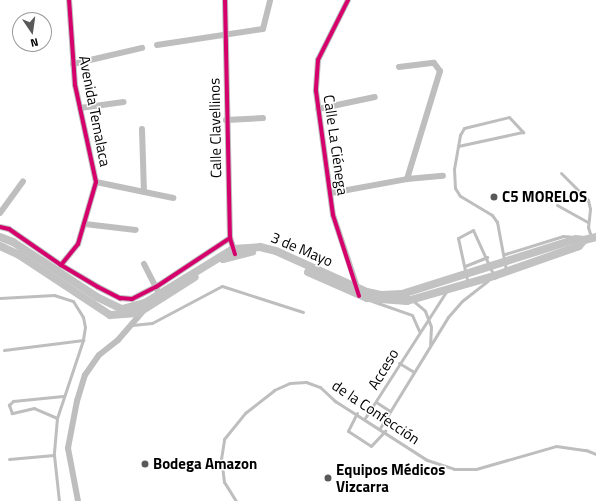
<!DOCTYPE html>
<html>
<head>
<meta charset="utf-8">
<style>
  body { margin:0 }
  #map { position:relative; width:596px; height:501px; overflow:hidden; background:#fff; font-family:"Titillium Web",sans-serif }
  div>[style] { position:absolute }
  [style*='--x'] { left:calc(var(--x)*1px); top:calc(var(--y)*1px); width:calc(var(--w)*1px); rotate:calc(var(--a)*1deg) }
  .service>* { height:3px; margin:-1.5px; padding:0 1.5px; transform-origin:1.5px; border-radius:1.5px; background:#bebebe }
  .minor>* { height:6px; margin:-3px; padding:0 3px; transform-origin:3px; border-radius:3px; background:#bebebe }
  .secondary>* { height:8px; margin:-4px; padding:0 4px; transform-origin:4px; border-radius:4px; background:#c2c2c2 }
  .cycleway>* { height:4px; margin:-2px; padding:0 2px; transform-origin:2px; border-radius:2px; background:#d6006c }
  .dots>* { width:11px; height:11px; translate:-50% -50%; box-sizing:border-box; border:2px solid #fff; border-radius:50% }
  span { translate:-50% -50%; white-space:nowrap; text-align:center; line-height:1.15; -webkit-text-stroke:3px #fff; paint-order:stroke }
  .street-label { font-size:15px; color:#000 }
  .poi-label { font-size:15px; color:#000; font-weight:700 }
  .left { translate:0 -50%; text-align:left }
  .north { position:absolute; left:12px; top:12px; width:40px; height:40px; box-sizing:border-box; background:#fff; border:1px solid #999; border-radius:50%; rotate:167deg; font-size:11px; font-weight:700; line-height:16px; text-align:center; color:#000 }
  .north::after { content:''; display:block; margin:auto; width:14px; height:18px; background:#595959; clip-path:polygon(50% 0,100% 100%,50% 72%,0 100%) }
</style>
</head>
<body>
<div id="map">
  <div class="service">
    <i style="--x:458;--y:146;--w:66;--a:-12.2"></i>
    <i style="--x:561;--y:173;--w:38;--a:45"></i>
    <i style="--x:588;--y:200;--w:9;--a:77"></i>
    <i style="--x:590;--y:209;--w:18;--a:96"></i>
    <i style="--x:588;--y:227;--w:10;--a:73"></i>
    <i style="--x:557;--y:205;--w:35;--a:29"></i>
    <i style="--x:505;--y:254;--w:61;--a:-17.2"></i>
    <i style="--x:563;--y:236;--w:12;--a:5"></i>
    <i style="--x:465;--y:266;--w:24;--a:-22"></i>
    <i style="--x:506;--y:270;--w:49;--a:-100.6"></i>
    <i style="--x:497;--y:222;--w:9;--a:-126"></i>
    <i style="--x:492;--y:215;--w:37;--a:-149"></i>
    <i style="--x:460;--y:196;--w:9;--a:-122"></i>
    <i style="--x:455;--y:188;--w:19;--a:-93"></i>
    <i style="--x:454;--y:169;--w:35;--a:-80"></i>
    <i style="--x:460;--y:135;--w:8;--a:-60"></i>
    <i style="--x:464;--y:128;--w:46;--a:-13.7"></i>
    <i style="--x:509;--y:117;--w:21;--a:47"></i>
    <i style="--x:468;--y:284;--w:47;--a:-102.3"></i>
    <i style="--x:458;--y:238;--w:17;--a:-28"></i>
    <i style="--x:473;--y:230;--w:51;--a:65.5"></i>
    <i style="--x:405;--y:294;--w:26;--a:40"></i>
    <i style="--x:425;--y:311;--w:17;--a:69"></i>
    <i style="--x:431;--y:327;--w:17;--a:93"></i>
    <i style="--x:0;--y:298;--w:54;--a:-3.2"></i>
    <i style="--x:54;--y:295;--w:20;--a:18"></i>
    <i style="--x:73;--y:301;--w:19;--a:58"></i>
    <i style="--x:83;--y:317;--w:10;--a:79"></i>
    <i style="--x:85;--y:327;--w:13;--a:99"></i>
    <i style="--x:83;--y:340;--w:82;--a:108.4"></i>
    <i style="--x:57;--y:418;--w:37;--a:95"></i>
    <i style="--x:54;--y:455;--w:46;--a:83.8"></i>
    <i style="--x:372;--y:301;--w:42;--a:19.3"></i>
    <i style="--x:412;--y:315;--w:17;--a:66"></i>
    <i style="--x:132;--y:325;--w:20;--a:-6"></i>
    <i style="--x:152;--y:323;--w:79;--a:-27.9"></i>
    <i style="--x:222;--y:286;--w:85;--a:17.8"></i>
    <i style="--x:4;--y:350;--w:80;--a:-7.2"></i>
    <i style="--x:399;--y:363;--w:17;--a:31"></i>
    <i style="--x:376;--y:402;--w:17;--a:33"></i>
    <i style="--x:357;--y:413;--w:20;--a:117"></i>
    <i style="--x:348;--y:431;--w:27;--a:33"></i>
    <i style="--x:371;--y:446;--w:21;--a:-47"></i>
    <i style="--x:57;--y:418;--w:25;--a:-157"></i>
    <i style="--x:34;--y:408;--w:23;--a:167"></i>
    <i style="--x:12;--y:413;--w:9;--a:-111"></i>
    <i style="--x:9;--y:405;--w:6;--a:-45"></i>
    <i style="--x:13;--y:401;--w:50;--a:-5.7"></i>
    <i style="--x:365;--y:418;--w:150;--a:-57.3"></i>
    <i style="--x:380;--y:428;--w:130;--a:-58.5"></i>
    <i style="--x:448;--y:317;--w:21;--a:-49"></i>
    <i style="--x:462;--y:301;--w:33;--a:-38"></i>
    <i style="--x:9;--y:459;--w:45;--a:-5.1"></i>
    <i style="--x:236;--y:501;--w:22;--a:-122"></i>
    <i style="--x:224;--y:482;--w:23;--a:-97"></i>
    <i style="--x:221;--y:459;--w:20;--a:-81"></i>
    <i style="--x:224;--y:439;--w:33;--a:-51"></i>
    <i style="--x:245;--y:413;--w:37;--a:-38"></i>
    <i style="--x:274;--y:390;--w:17;--a:-24"></i>
    <i style="--x:290;--y:383;--w:16;--a:-4"></i>
    <i style="--x:306;--y:382;--w:15;--a:20"></i>
    <i style="--x:320;--y:387;--w:21;--a:43"></i>
    <i style="--x:335;--y:401;--w:109;--a:32.7"></i>
    <i style="--x:427;--y:460;--w:28;--a:18"></i>
    <i style="--x:454;--y:469;--w:22;--a:0"></i>
    <i style="--x:476;--y:469;--w:83;--a:-16"></i>
    <i style="--x:556;--y:446;--w:30;--a:8"></i>
    <i style="--x:586;--y:450;--w:11;--a:22"></i>
  </div>
  <div class="minor">
    <i style="--x:225;--y:0;--w:238;--a:88.8"></i>
    <i style="--x:230;--y:238;--w:16;--a:72"></i>
    <i style="--x:348;--y:0;--w:67;--a:116.6"></i>
    <i style="--x:318;--y:60;--w:31;--a:94"></i>
    <i style="--x:316;--y:91;--w:125;--a:82.2"></i>
    <i style="--x:333;--y:215;--w:79;--a:71.6"></i>
    <i style="--x:157;--y:45;--w:107;--a:-8.6"></i>
    <i style="--x:263;--y:29;--w:30;--a:-76"></i>
    <i style="--x:73;--y:64;--w:71;--a:-13.1"></i>
    <i style="--x:399;--y:67;--w:35;--a:-7"></i>
    <i style="--x:434;--y:63;--w:10;--a:53"></i>
    <i style="--x:440;--y:71;--w:113;--a:107"></i>
    <i style="--x:80;--y:108;--w:44;--a:-7.8"></i>
    <i style="--x:318;--y:109;--w:58;--a:-11.9"></i>
    <i style="--x:226;--y:120;--w:37;--a:-3"></i>
    <i style="--x:142;--y:129;--w:63;--a:88.2"></i>
    <i style="--x:96;--y:182;--w:79;--a:11.7"></i>
    <i style="--x:331;--y:193;--w:77;--a:-10.4"></i>
    <i style="--x:407;--y:179;--w:36;--a:-5"></i>
    <i style="--x:0;--y:213;--w:39;--a:-54"></i>
    <i style="--x:85;--y:224;--w:51;--a:6.7"></i>
    <i style="--x:0;--y:227;--w:9;--a:13"></i>
    <i style="--x:9;--y:229;--w:63;--a:34.7"></i>
    <i style="--x:61;--y:265;--w:43;--a:30.7"></i>
    <i style="--x:98;--y:287;--w:25;--a:27"></i>
    <i style="--x:120;--y:298;--w:12;--a:5"></i>
    <i style="--x:132;--y:299;--w:27;--a:-27"></i>
    <i style="--x:156;--y:287;--w:89;--a:-33.5"></i>
    <i style="--x:144;--y:264;--w:30;--a:63"></i>
    <i style="--x:61;--y:265;--w:27;--a:-51"></i>
    <i style="--x:78;--y:244;--w:65;--a:-73.8"></i>
    <i style="--x:96;--y:182;--w:99;--a:-102.2"></i>
    <i style="--x:75;--y:85;--w:85;--a:-94"></i>
    <i style="--x:78;--y:501;--w:54;--a:-100.7"></i>
    <i style="--x:68;--y:448;--w:48;--a:-79.2"></i>
    <i style="--x:77;--y:401;--w:27;--a:-73"></i>
    <i style="--x:85;--y:375;--w:24;--a:-55"></i>
    <i style="--x:99;--y:355;--w:24;--a:-38"></i>
    <i style="--x:118;--y:340;--w:37;--a:-49"></i>
  </div>
  <div class="secondary">
    <i style="--x:0;--y:237;--w:14;--a:21"></i>
    <i style="--x:13;--y:242;--w:100;--a:33.2"></i>
    <i style="--x:97;--y:297;--w:28;--a:26"></i>
    <i style="--x:122;--y:309;--w:24;--a:-15"></i>
    <i style="--x:145;--y:303;--w:103;--a:-31.5"></i>
    <i style="--x:233;--y:249;--w:27;--a:-4"></i>
    <i style="--x:260;--y:247;--w:16;--a:14"></i>
    <i style="--x:276;--y:251;--w:100;--a:24.3"></i>
    <i style="--x:367;--y:292;--w:14;--a:12"></i>
    <i style="--x:381;--y:295;--w:21;--a:-3"></i>
    <i style="--x:402;--y:294;--w:182;--a:-17.5"></i>
    <i style="--x:576;--y:239;--w:8;--a:7"></i>
    <i style="--x:584;--y:240;--w:12;--a:-14"></i>
    <i style="--x:0;--y:246;--w:21;--a:25"></i>
    <i style="--x:19;--y:255;--w:109;--a:33.4"></i>
    <i style="--x:110;--y:315;--w:28;--a:-4"></i>
    <i style="--x:138;--y:313;--w:67;--a:-32.3"></i>
    <i style="--x:223;--y:259;--w:30;--a:-14"></i>
    <i style="--x:308;--y:272;--w:64;--a:23.8"></i>
    <i style="--x:367;--y:298;--w:40;--a:4.3"></i>
    <i style="--x:407;--y:301;--w:91;--a:-16"></i>
    <i style="--x:494;--y:276;--w:90;--a:-19.4"></i>
    <i style="--x:579;--y:246;--w:8;--a:-50"></i>
  </div>
  <div class="cycleway">
    <i style="--x:225;--y:0;--w:238;--a:88.8"></i>
    <i style="--x:230;--y:238;--w:17;--a:73"></i>
    <i style="--x:348;--y:0;--w:67;--a:116.6"></i>
    <i style="--x:318;--y:60;--w:31;--a:94"></i>
    <i style="--x:316;--y:91;--w:125;--a:82.2"></i>
    <i style="--x:333;--y:215;--w:85;--a:72.2"></i>
    <i style="--x:0;--y:227;--w:9;--a:13"></i>
    <i style="--x:9;--y:229;--w:63;--a:34.7"></i>
    <i style="--x:61;--y:265;--w:43;--a:30.7"></i>
    <i style="--x:98;--y:287;--w:25;--a:27"></i>
    <i style="--x:120;--y:298;--w:12;--a:5"></i>
    <i style="--x:132;--y:299;--w:27;--a:-27"></i>
    <i style="--x:156;--y:287;--w:89;--a:-33.5"></i>
    <i style="--x:61;--y:265;--w:27;--a:-51"></i>
    <i style="--x:78;--y:244;--w:65;--a:-73.8"></i>
    <i style="--x:96;--y:182;--w:99;--a:-102.2"></i>
    <i style="--x:75;--y:85;--w:85;--a:-94"></i>
  </div>
  <div class="dots">
    <i style="left:494px;top:197px;background:#595959"></i>
    <i style="left:145px;top:464px;background:#595959"></i>
    <i style="left:328px;top:478px;background:#595959"></i>
  </div>
  <div class="street-label">
    <span style="left:95px;top:111px;rotate:79deg">Avenida Temalaca</span>
    <span style="left:215px;top:128px;rotate:-91deg">Calle Clavellinos</span>
    <span style="left:336px;top:145px;rotate:82deg">Calle La Ciénega</span>
    <span style="left:302px;top:249px;rotate:23deg">3 de Mayo</span>
    <span style="left:383px;top:369px;rotate:-59deg">Acceso</span>
    <span style="left:376px;top:412px;rotate:34deg">de la Confección</span>
  </div>
  <div class="poi-label">
    <span class="left" style="left:502px;top:197px">C5 MORELOS</span>
    <span class="left" style="left:153px;top:464px">Bodega Amazon</span>
    <span class="left" style="left:336px;top:478px">Equipos Médicos<br>Vizcarra</span>
  </div>
  <div class="north">N</div>
</div>
</body>
</html>
